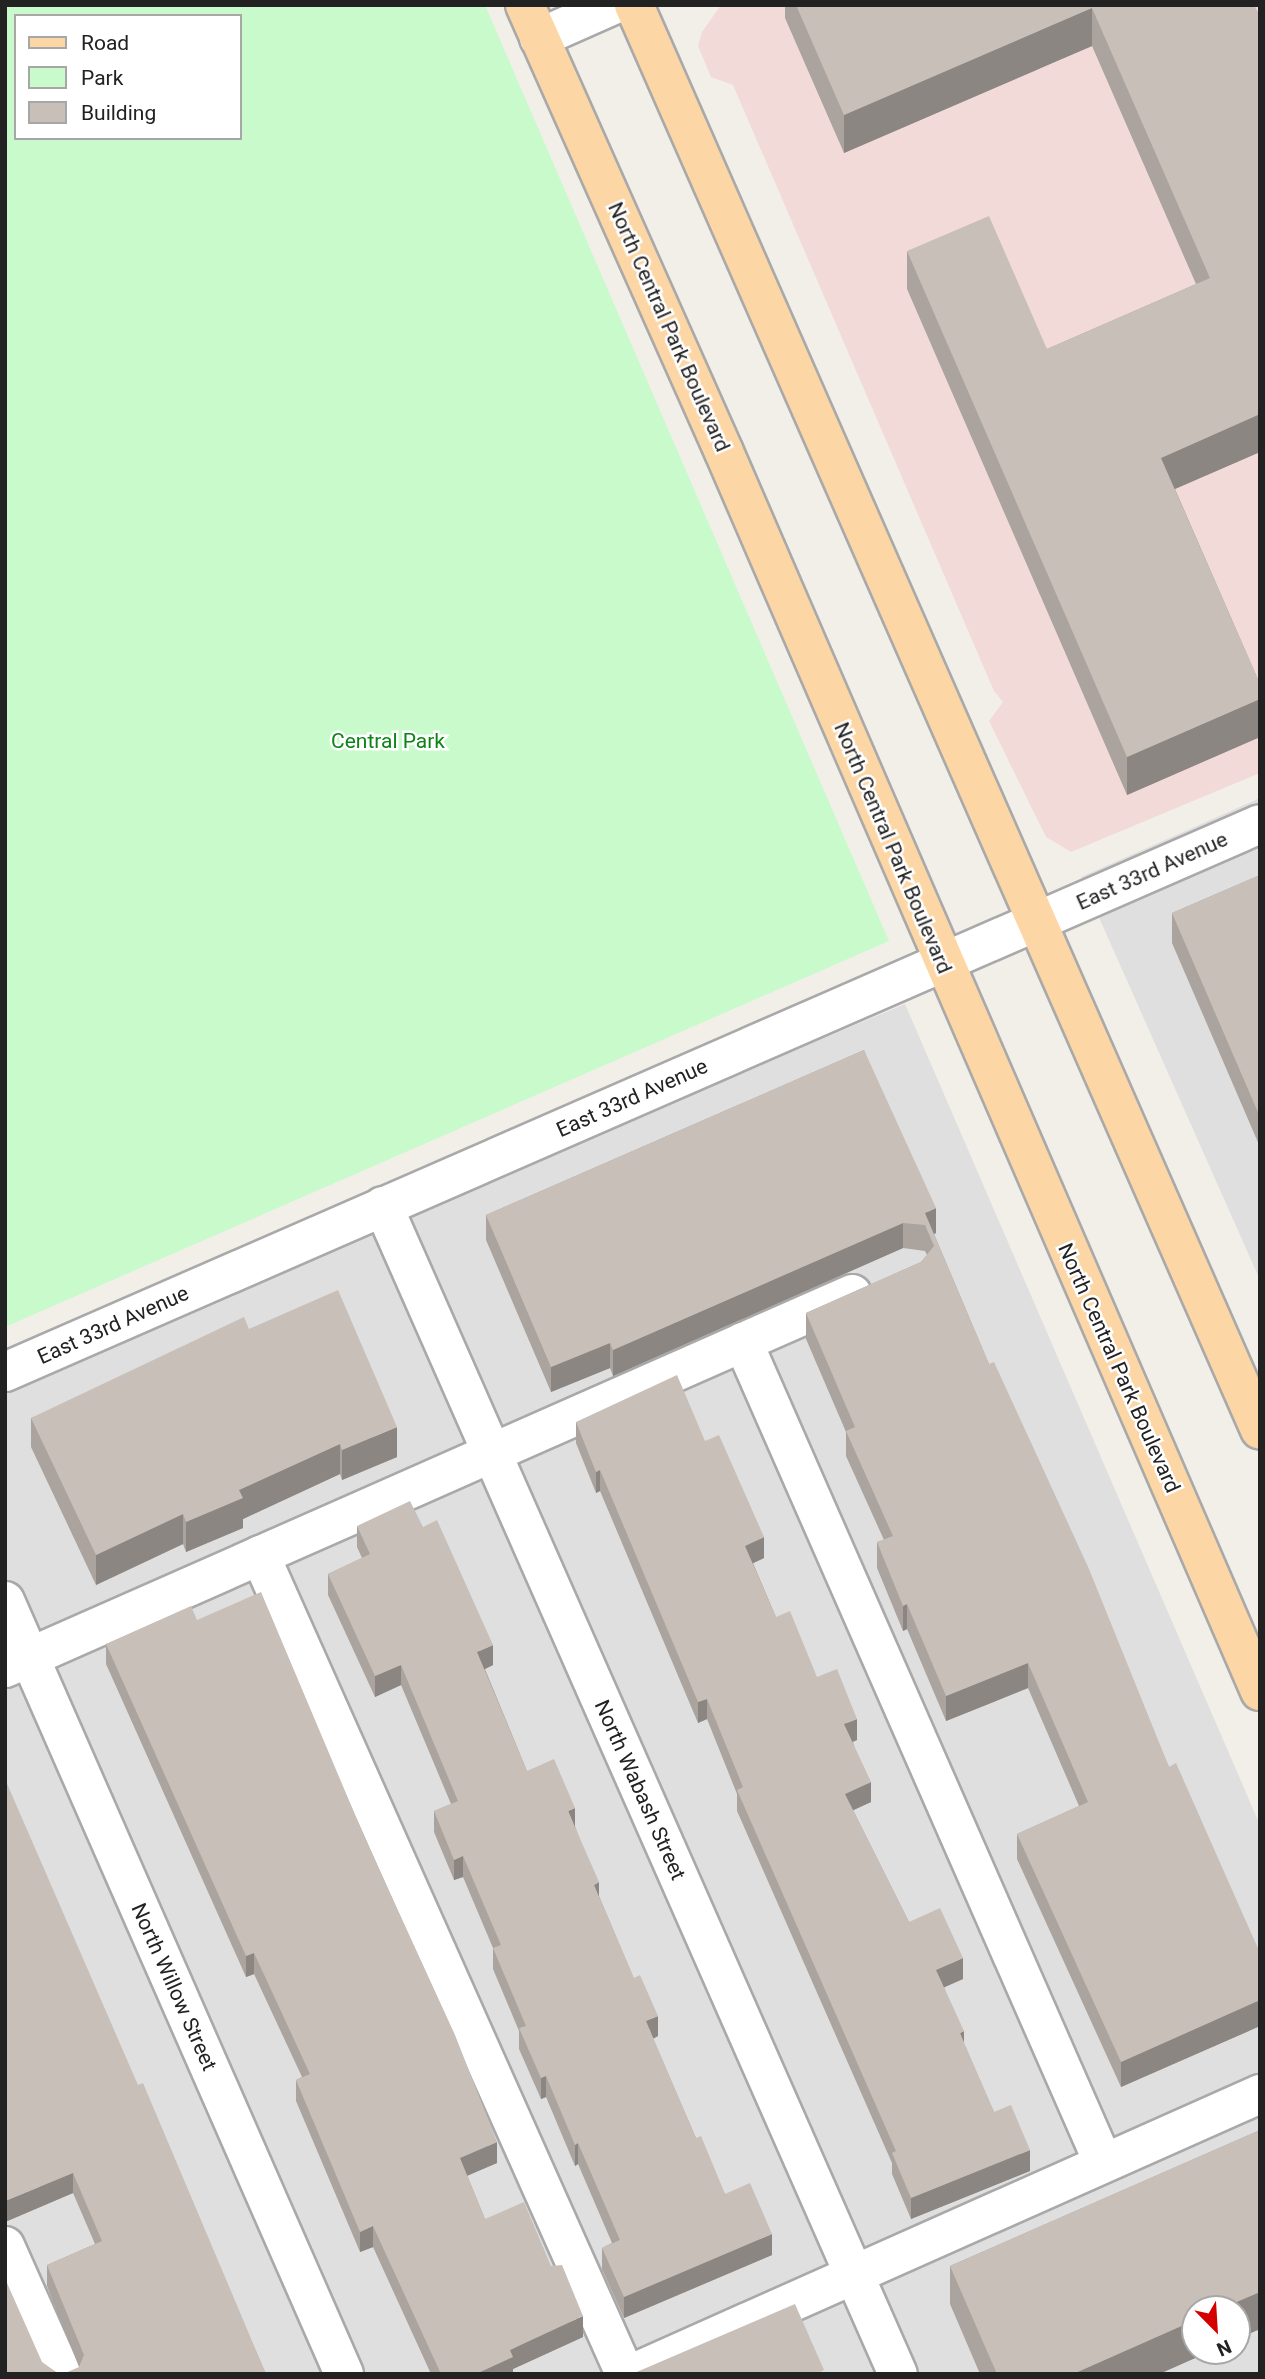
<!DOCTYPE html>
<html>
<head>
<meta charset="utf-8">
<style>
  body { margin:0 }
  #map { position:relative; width:1265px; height:2379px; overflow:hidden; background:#f2efe9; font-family:Roboto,sans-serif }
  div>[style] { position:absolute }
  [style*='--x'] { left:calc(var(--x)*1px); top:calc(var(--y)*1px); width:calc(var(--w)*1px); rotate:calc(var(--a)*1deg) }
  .residential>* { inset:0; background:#e0dfdf }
  .commercial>* { inset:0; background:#f2dad9 }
  .park>* { inset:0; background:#c8facc }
  .roads { filter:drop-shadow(2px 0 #a9a9a9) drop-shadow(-2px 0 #a9a9a9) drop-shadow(0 2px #a9a9a9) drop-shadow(0 -2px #a9a9a9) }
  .minor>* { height:38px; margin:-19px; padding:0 19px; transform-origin:19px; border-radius:19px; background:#fff }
  .major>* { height:38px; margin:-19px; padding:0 19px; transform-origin:19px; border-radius:19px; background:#fcd6a4 }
  .wall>* { inset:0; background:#aba49e }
  .shaded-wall>* { inset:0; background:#8b8681 }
  .building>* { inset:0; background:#c7bfb8 }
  span { translate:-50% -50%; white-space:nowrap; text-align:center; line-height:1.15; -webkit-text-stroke:5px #fff; paint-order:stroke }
  .street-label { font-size:21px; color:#222 }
  .park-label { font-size:21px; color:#0c8416 }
  .frame { position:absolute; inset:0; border:7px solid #222; pointer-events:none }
  .legend { position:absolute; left:14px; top:14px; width:228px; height:126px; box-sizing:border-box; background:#fff; border:2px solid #a7a7a7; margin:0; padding:9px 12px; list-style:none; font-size:21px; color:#222 }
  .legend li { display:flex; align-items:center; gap:14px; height:35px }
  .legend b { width:35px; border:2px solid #a7a7a7 }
  .north { position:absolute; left:1181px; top:2295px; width:70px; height:70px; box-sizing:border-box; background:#fff; border:2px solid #a7a7a7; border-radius:50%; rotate:156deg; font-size:19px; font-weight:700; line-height:28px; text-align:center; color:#222 }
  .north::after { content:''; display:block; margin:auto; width:24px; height:32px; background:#d40000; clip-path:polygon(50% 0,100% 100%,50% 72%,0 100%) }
</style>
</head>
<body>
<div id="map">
  <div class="residential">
    <i style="clip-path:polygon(1260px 798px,1260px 1280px,1081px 877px)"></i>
    <i style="clip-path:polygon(evenodd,905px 1004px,1260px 1825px,1260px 2374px,5px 2374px,5px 1382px,905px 1004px,1195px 2309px,1237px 2309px,1237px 2351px,1195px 2351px,1195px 2309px)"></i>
  </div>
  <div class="commercial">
    <i style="clip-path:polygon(721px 5px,1260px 5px,1260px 773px,1071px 852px,1046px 837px,989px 721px,1003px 702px,994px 691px,733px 85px,711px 77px,698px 46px,702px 32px)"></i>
  </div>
  <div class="park">
    <i style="clip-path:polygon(evenodd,5px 5px,485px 5px,889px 941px,5px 1327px,5px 5px,16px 16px,240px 16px,240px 138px,16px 138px,16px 16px)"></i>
  </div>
  <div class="roads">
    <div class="minor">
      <i style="--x:539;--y:38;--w:81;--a:-24"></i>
      <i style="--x:383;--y:1206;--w:1276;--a:66.21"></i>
      <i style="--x:743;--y:1342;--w:896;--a:66.3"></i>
      <i style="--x:5;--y:1372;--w:1369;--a:-23.59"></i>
      <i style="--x:260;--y:1555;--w:897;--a:65.98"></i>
      <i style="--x:5;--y:1601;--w:844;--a:66.32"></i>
      <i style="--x:5;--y:1668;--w:926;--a:-23.82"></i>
      <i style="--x:5;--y:2246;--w:140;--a:66"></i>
      <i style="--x:631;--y:2374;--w:689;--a:-24"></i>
    </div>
    <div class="major">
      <i style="--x:525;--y:5;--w:489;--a:66"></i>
      <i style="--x:724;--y:452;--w:1350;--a:66.61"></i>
      <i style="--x:634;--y:5;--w:1556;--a:66.28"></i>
    </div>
  </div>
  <div class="wall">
    <i style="clip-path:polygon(785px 5px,1254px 5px,1260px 17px,1260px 452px,1175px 489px,1260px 684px,1260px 737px,1127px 795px,907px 289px,907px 251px,1047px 349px,1196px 284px,1092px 46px,844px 153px,785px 18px)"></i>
    <i style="clip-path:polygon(1260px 875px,1260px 1147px,1172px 943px,1172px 913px)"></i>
    <i style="clip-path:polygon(864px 1050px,936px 1233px,934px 1234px,989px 1364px,1169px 1767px,1260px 1953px,1260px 2026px,1121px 2087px,1017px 1859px,1017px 1834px,1079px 1806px,1028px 1688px,946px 1721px,907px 1629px,903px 1631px,877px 1568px,877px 1542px,884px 1540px,846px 1456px,846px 1432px,806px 1339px,806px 1313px,921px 1262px,927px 1255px,925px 1251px,903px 1248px,613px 1376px,610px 1368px,551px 1392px,486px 1240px,486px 1215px)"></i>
    <i style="clip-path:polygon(249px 1329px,397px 1457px,342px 1480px,340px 1474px,243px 1519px,243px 1528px,186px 1552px,183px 1544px,96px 1585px,31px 1447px,31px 1418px)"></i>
    <i style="clip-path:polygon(576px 1422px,705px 1441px,764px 1558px,753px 1563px,776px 1617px,857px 1740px,853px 1742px,871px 1802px,853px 1810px,909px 1922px,963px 1979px,944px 1987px,964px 2044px,994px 2112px,1030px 2171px,911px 2219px,892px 2174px,892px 2163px,737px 1811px,737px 1794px,707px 1719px,698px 1723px,600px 1491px,596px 1493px,576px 1443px)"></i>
    <i style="clip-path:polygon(357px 1526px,493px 1665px,485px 1669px,527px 1771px,575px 1826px,599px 1896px,658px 2036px,653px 2039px,696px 2138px,725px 2194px,772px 2255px,624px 2318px,602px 2269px,602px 2248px,612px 2243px,578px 2164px,575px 2166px,546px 2097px,541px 2099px,519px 2049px,519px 2031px,493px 1969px,493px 1948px,463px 1877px,454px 1880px,434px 1832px,434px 1811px,451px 1804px,401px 1685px,375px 1697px,328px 1595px,328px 1574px,362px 1558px,357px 1547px)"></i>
    <i style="clip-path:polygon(197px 1620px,497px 2163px,467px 2175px,485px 2219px,583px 2337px,513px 2369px,513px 2374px,431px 2374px,373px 2247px,360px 2252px,296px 2101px,296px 2080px,302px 2077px,254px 1974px,246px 1977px,106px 1664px,106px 1644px)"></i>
    <i style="clip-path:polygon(138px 2085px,266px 2374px,79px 2367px,47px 2286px,47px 2265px,95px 2244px,73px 2193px,5px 2222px)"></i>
    <i style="clip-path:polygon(1260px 2130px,1260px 2329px,1237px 2339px,1237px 2309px,1195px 2309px,1195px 2351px,1211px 2351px,1159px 2374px,980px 2374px,950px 2304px,950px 2266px)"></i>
  </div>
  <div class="shaded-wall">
    <i style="clip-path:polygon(1092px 8px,1092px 46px,844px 153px,844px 115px)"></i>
    <i style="clip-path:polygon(1260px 414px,1260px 452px,1161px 495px,1161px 458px)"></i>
    <i style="clip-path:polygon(1260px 699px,1260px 737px,1127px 795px,1127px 757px)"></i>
    <i style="clip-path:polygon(936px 1208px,936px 1233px,930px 1236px,925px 1213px)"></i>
    <i style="clip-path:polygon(903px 1223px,903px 1248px,613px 1376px,613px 1350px)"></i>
    <i style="clip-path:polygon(610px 1343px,610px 1368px,551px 1392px,551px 1367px)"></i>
    <i style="clip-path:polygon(397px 1427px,397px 1457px,342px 1480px,342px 1450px)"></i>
    <i style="clip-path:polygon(340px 1444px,340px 1474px,243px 1519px,243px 1528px,186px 1552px,186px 1522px,239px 1490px)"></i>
    <i style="clip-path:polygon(600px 1470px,600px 1491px,596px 1493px,596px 1472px)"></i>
    <i style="clip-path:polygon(183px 1514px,183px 1544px,96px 1585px,96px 1555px)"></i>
    <i style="clip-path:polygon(764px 1537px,764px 1558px,745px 1567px,745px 1546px)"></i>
    <i style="clip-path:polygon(907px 1604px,907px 1629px,903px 1631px,903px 1606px)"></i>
    <i style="clip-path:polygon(493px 1645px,493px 1665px,477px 1673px,477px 1652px)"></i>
    <i style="clip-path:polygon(1028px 1663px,1028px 1688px,946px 1721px,946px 1696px)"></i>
    <i style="clip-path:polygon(401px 1665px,401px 1685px,375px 1697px,375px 1676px)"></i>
    <i style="clip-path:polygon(707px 1699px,707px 1719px,698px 1723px,698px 1702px)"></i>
    <i style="clip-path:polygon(857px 1719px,857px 1740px,844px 1745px,844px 1724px)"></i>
    <i style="clip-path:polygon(871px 1782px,871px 1802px,845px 1814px,845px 1794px)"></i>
    <i style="clip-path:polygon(575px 1808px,575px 1828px,568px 1811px)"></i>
    <i style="clip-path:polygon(463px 1856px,463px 1877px,454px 1880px,454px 1860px)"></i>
    <i style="clip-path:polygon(599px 1882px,599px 1903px,594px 1885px)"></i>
    <i style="clip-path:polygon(254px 1953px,254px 1974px,246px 1977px,246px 1956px)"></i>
    <i style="clip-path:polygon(963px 1958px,963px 1979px,936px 1991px,936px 1970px)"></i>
    <i style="clip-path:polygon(1260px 2000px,1260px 2026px,1121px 2087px,1121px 2062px)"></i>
    <i style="clip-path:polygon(658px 2016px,658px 2036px,646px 2042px,646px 2021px)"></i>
    <i style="clip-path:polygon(964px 2031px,964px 2052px,960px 2033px)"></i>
    <i style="clip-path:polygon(546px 2076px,546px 2097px,541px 2099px,541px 2078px)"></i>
    <i style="clip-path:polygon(497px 2142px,497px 2163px,460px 2179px,460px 2158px)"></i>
    <i style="clip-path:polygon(578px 2143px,578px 2164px,575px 2166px,575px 2145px)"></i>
    <i style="clip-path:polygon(1030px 2150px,1030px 2171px,911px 2219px,911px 2198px)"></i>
    <i style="clip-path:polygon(73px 2173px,73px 2193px,5px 2222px,5px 2201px)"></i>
    <i style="clip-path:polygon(373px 2226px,373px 2247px,360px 2252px,360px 2232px)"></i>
    <i style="clip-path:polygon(772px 2234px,772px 2255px,624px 2318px,624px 2297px)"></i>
    <i style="clip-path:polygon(1260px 2292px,1260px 2329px,1237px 2339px,1237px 2309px,1220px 2309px)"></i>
    <i style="clip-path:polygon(583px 2316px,583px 2337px,513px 2369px,513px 2374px,476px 2374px,510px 2350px)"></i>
    <i style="clip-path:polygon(1195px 2320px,1195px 2351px,1211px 2351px,1159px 2374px,1073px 2374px)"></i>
  </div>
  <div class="building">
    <i style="clip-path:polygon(796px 5px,1254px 5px,1260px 17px,1260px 414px,1161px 458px,1260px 684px,1260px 699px,1127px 757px,907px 251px,989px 216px,1047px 349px,1210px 278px,1092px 8px,844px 115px)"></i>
    <i style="clip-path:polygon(1260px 875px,1260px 1117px,1172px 913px)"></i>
    <i style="clip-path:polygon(864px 1050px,936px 1208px,925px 1213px,989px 1364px,994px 1362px,1089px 1569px,1169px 1767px,1176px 1763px,1260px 1953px,1260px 2000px,1121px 2062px,1017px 1834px,1088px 1802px,1028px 1663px,946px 1696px,907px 1604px,903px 1606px,877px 1542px,893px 1536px,846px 1431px,855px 1427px,806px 1313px,921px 1262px,934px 1246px,925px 1225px,903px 1223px,613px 1350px,610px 1343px,551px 1367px,486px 1215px)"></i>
    <i style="clip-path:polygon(338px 1290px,397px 1427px,342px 1450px,340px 1444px,239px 1490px,243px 1498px,186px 1522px,183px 1514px,96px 1555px,31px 1418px,244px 1317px,249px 1329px)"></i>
    <i style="clip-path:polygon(677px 1375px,705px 1441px,719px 1435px,764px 1537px,745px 1546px,776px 1617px,790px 1611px,817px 1677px,837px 1669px,857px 1719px,844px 1724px,871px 1782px,845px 1794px,909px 1922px,940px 1908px,963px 1958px,936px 1970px,964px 2031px,960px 2033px,994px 2112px,1011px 2105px,1030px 2150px,911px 2198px,892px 2153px,896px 2151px,737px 1790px,743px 1787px,707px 1699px,698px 1702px,600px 1470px,596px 1472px,576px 1422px)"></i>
    <i style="clip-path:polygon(410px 1501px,423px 1527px,437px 1520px,493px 1645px,477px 1652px,527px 1771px,554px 1759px,575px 1808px,568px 1811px,599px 1882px,594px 1885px,634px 1978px,640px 1975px,658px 2016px,646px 2021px,696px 2138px,701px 2136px,725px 2194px,750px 2183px,772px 2234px,624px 2297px,602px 2248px,620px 2240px,578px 2143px,575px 2145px,546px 2076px,541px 2078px,519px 2028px,526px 2026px,493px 1948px,501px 1945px,463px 1856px,454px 1860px,434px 1811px,458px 1801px,401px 1665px,375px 1676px,328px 1574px,370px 1554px,357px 1526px)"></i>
    <i style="clip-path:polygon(261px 1592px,364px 1836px,455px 2035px,497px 2142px,460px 2158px,485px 2219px,524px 2202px,551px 2266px,562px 2265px,583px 2316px,510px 2350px,513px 2357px,476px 2374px,441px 2374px,373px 2226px,360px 2232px,296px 2080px,310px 2074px,254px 1953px,246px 1956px,106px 1644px,191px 1606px,197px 1620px)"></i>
    <i style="clip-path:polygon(5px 1779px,138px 2085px,143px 2083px,266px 2374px,63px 2374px,79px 2367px,84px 2355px,47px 2265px,102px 2241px,73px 2173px,5px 2201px)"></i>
    <i style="clip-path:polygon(1260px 2130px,1260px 2292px,1220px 2309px,1195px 2309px,1195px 2320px,1073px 2374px,997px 2374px,950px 2266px)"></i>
    <i style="clip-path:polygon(5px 2283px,7px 2283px,42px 2362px,59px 2374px,5px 2374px)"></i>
    <i style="clip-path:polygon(795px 2304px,824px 2370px,816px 2374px,632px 2374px)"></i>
  </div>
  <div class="street-label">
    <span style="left:669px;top:327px;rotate:66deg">North Central Park Boulevard</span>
    <span style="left:893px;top:848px;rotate:67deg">North Central Park Boulevard</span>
    <span style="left:1152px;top:871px;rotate:-24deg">East 33rd Avenue</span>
    <span style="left:632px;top:1098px;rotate:-24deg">East 33rd Avenue</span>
    <span style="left:113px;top:1325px;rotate:-24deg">East 33rd Avenue</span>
    <span style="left:1119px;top:1368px;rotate:66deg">North Central Park Boulevard</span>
    <span style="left:640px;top:1790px;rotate:66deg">North Wabash Street</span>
    <span style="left:174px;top:1987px;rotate:66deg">North Willow Street</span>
  </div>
  <div class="park-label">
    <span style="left:388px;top:741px">Central Park</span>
  </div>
  <div class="frame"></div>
  <ul class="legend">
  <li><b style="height:9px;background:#fcd6a4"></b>Road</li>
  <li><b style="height:19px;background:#c8facc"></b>Park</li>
  <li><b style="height:19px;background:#c7bfb8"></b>Building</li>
  </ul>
  <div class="north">N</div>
</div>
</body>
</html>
